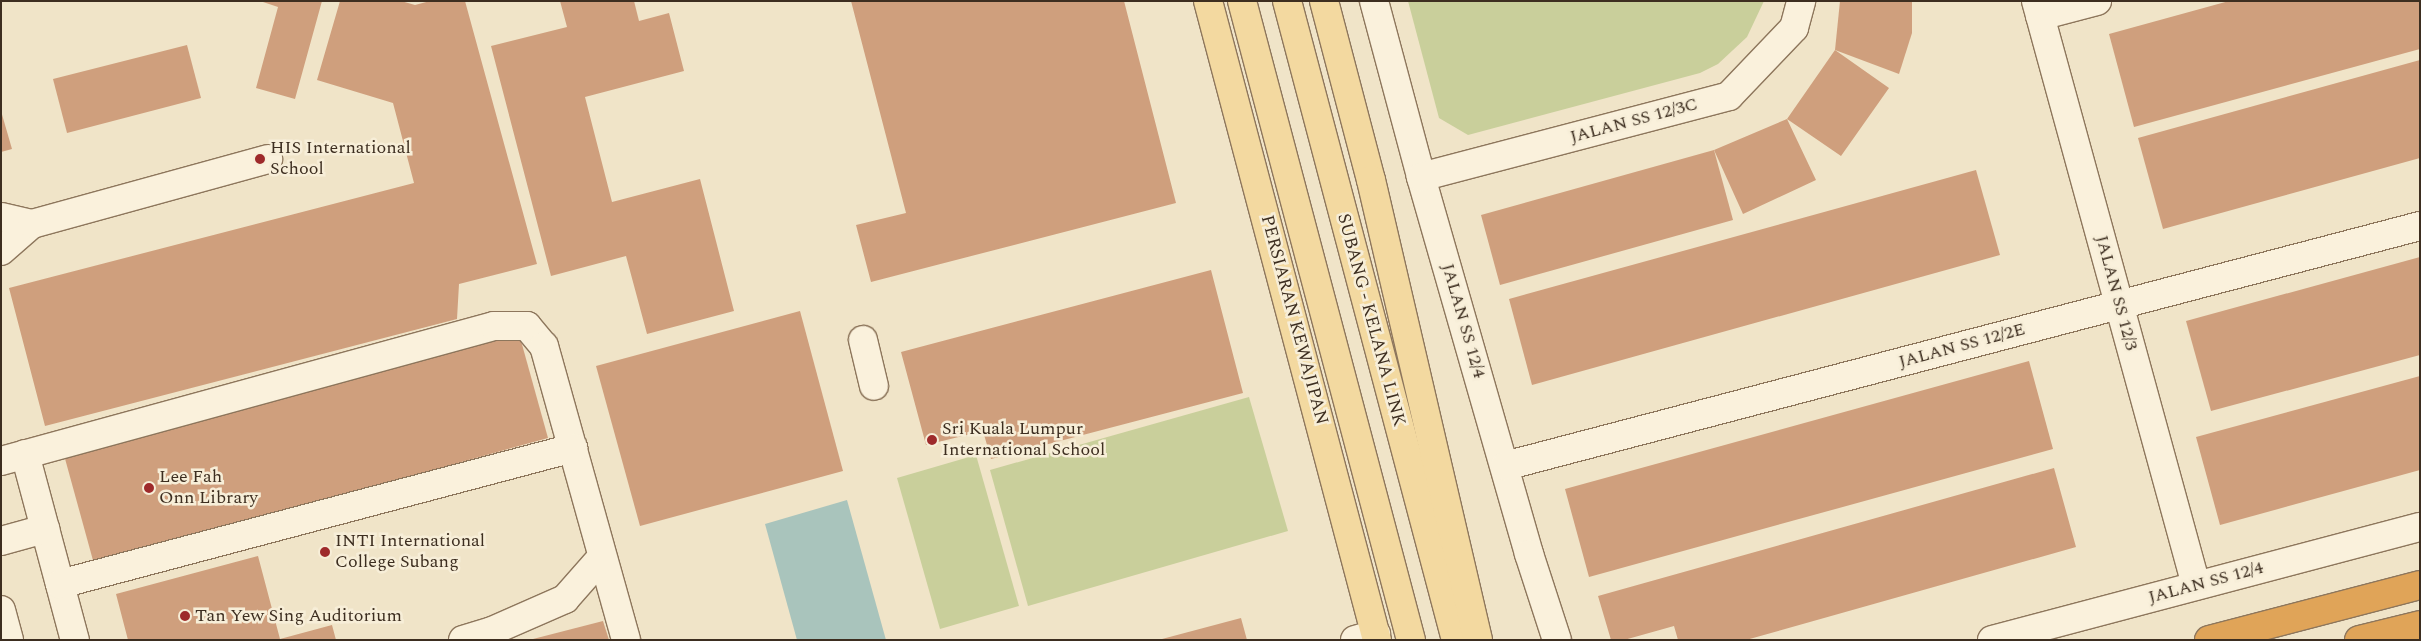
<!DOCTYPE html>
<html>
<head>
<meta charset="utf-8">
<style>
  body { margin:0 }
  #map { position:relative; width:2421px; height:641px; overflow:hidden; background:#f0e4c8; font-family:Spectral,serif }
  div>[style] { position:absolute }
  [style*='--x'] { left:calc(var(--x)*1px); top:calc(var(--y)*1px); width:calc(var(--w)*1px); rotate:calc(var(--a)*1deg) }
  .green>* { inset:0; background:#c9cf9b }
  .water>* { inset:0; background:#a9c4bc }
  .building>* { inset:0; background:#cf9f7d }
  .roads { filter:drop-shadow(1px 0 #8d765c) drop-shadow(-1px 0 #8d765c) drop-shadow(0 1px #8d765c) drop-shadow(0 -1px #8d765c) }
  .minor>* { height:28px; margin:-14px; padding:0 14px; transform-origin:14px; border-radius:14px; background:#faf1dc }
  .major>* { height:28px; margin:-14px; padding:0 14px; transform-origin:14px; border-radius:14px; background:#f3d9a0 }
  .highway>* { height:28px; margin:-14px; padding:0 14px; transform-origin:14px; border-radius:14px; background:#e0a458 }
  .dots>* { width:14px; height:14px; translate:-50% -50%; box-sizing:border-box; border:2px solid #f7eed8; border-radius:50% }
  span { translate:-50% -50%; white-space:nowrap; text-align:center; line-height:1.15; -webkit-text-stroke:5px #f7eed8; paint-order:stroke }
  .street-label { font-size:18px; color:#3d2e20 }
  .poi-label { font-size:18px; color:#3d2e20 }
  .left { translate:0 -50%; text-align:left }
  .frame { position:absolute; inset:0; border:2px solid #3d2e20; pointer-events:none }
</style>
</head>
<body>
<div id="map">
  <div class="green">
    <i style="clip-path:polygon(1408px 1px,1764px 1px,1747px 37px,1718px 64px,1700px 73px,1468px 135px,1439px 118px)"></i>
    <i style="clip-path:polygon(1249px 397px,1288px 531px,1028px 606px,990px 470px)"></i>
    <i style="clip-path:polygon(976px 455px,1019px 606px,940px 629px,897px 478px)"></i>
  </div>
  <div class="water">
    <i style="clip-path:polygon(847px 500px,886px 640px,797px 640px,765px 524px)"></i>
  </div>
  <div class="building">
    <i style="clip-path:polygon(260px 1px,322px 1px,295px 99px,256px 88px,278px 7px)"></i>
    <i style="clip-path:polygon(340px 1px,401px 1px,415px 5px,430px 1px,465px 1px,537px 264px,459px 284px,457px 319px,45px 426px,9px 288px,414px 183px,393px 103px,317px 80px)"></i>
    <i style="clip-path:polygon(560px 1px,634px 1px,639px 21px,669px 13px,684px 71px,585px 97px,612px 202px,700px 179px,734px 311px,647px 334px,626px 256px,551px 276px,491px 46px,567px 27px)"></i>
    <i style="clip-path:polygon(851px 1px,1124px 1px,1176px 203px,871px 282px,856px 225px,906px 213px)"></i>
    <i style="clip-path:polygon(1840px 1px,1912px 1px,1912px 33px,1899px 74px,1835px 50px)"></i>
    <i style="clip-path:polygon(2229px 1px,2420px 1px,2420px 49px,2134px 127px,2109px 34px)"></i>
    <i style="clip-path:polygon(187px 45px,201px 98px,67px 133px,53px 79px)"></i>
    <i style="clip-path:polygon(1835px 50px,1889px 88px,1841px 156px,1787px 119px,1816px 180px,1743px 214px,1714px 150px,1787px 119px)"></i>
    <i style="clip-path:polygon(2420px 60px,2420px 158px,2163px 229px,2138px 138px)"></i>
    <i style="clip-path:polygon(1px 111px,12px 149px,1px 152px)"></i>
    <i style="clip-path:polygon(1714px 150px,1733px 220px,1500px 285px,1481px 215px)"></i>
    <i style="clip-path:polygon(1976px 170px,2000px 255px,1532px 385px,1509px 299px)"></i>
    <i style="clip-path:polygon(2420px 257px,2420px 355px,2211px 411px,2186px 321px)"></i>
    <i style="clip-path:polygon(1211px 270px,1243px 393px,991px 459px,983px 431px,926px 445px,901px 352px)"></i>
    <i style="clip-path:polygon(800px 311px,843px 471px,640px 526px,596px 366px)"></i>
    <i style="clip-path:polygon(518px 330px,548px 438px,94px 564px,64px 455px)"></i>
    <i style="clip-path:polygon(2029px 361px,2053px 449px,1589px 577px,1565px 489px)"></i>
    <i style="clip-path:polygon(2420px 376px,2420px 470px,2220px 525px,2196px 437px)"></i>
    <i style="clip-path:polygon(2054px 468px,2076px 547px,1746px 640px,1678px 640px,1674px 626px,1624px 640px,1611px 640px,1598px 596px)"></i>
    <i style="clip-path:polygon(258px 556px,280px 639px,332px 625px,336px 640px,128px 640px,116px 594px)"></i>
    <i style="clip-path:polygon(1241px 618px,1247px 640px,1162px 640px,1162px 639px)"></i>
    <i style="clip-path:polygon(603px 621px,609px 640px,533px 640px,533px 639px)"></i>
  </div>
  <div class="roads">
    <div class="minor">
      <i style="--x:1374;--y:1;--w:182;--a:75"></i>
      <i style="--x:1421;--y:177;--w:392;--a:74"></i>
      <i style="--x:1529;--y:554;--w:90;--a:72"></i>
      <i style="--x:2036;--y:1;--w:606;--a:74.68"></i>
      <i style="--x:2040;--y:16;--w:59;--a:-14.7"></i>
      <i style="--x:1421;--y:177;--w:318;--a:-14.7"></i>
      <i style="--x:1729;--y:96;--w:94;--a:-46.3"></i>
      <i style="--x:1794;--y:28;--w:28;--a:-75"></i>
      <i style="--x:1;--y:217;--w:32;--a:13"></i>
      <i style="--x:1;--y:251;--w:41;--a:-41.1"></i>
      <i style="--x:32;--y:224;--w:245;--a:-15.4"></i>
      <i style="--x:863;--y:340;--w:47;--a:76.6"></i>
      <i style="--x:25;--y:454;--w:193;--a:75"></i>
      <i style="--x:1;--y:461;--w:511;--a:-15.31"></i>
      <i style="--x:494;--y:326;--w:33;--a:0"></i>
      <i style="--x:527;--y:326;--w:26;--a:50"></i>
      <i style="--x:544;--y:346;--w:305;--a:74.4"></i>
      <i style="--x:1505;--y:466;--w:946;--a:-14.7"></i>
      <i style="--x:1;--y:541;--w:46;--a:-15.3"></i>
      <i style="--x:60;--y:584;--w:531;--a:-14.85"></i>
      <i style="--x:1;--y:610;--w:31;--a:75"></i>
      <i style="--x:463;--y:640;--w:30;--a:-17"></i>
      <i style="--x:492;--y:631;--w:80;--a:-23.7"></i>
      <i style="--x:565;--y:599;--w:55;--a:-48.7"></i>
      <i style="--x:1355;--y:640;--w:22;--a:-16"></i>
      <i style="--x:1992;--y:640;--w:443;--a:-14.8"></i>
    </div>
    <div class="major">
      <i style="--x:1208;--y:1;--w:661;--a:75.19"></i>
      <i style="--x:1242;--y:1;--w:661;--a:75.19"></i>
      <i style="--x:1287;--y:1;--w:661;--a:75.19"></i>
      <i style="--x:1324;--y:1;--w:185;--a:75.3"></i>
      <i style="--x:1371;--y:180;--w:472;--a:76.9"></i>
    </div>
    <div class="highway">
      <i style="--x:2209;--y:640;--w:218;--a:-14.6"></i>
      <i style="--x:2359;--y:640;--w:63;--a:-13.8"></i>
    </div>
  </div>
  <div class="dots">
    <i style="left:260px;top:159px;background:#9e2a2b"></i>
    <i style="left:932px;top:440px;background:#9e2a2b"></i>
    <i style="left:149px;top:488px;background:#9e2a2b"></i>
    <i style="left:325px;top:552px;background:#9e2a2b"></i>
    <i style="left:185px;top:616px;background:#9e2a2b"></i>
  </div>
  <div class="street-label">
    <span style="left:1634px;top:121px;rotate:-15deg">JALAN SS 12/3C</span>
    <span style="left:2116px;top:293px;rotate:75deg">JALAN SS 12/3</span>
    <span style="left:1294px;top:320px;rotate:75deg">PERSIARAN KEWAJIPAN</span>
    <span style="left:1371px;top:320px;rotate:75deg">SUBANG - KELANA LINK</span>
    <span style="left:1463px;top:321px;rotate:74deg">JALAN SS 12/4</span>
    <span style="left:1962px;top:346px;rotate:-15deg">JALAN SS 12/2E</span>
    <span style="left:2206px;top:583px;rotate:-15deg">JALAN SS 12/4</span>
  </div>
  <div class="poi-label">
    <span class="left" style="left:270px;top:159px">HIS International<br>School</span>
    <span class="left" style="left:942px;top:440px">Sri Kuala Lumpur<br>International School</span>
    <span class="left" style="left:159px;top:488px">Lee Fah<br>Onn Library</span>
    <span class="left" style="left:335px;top:552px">INTI International<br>College Subang</span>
    <span class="left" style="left:195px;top:616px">Tan Yew Sing Auditorium</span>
  </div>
  <div class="frame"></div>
</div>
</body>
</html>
